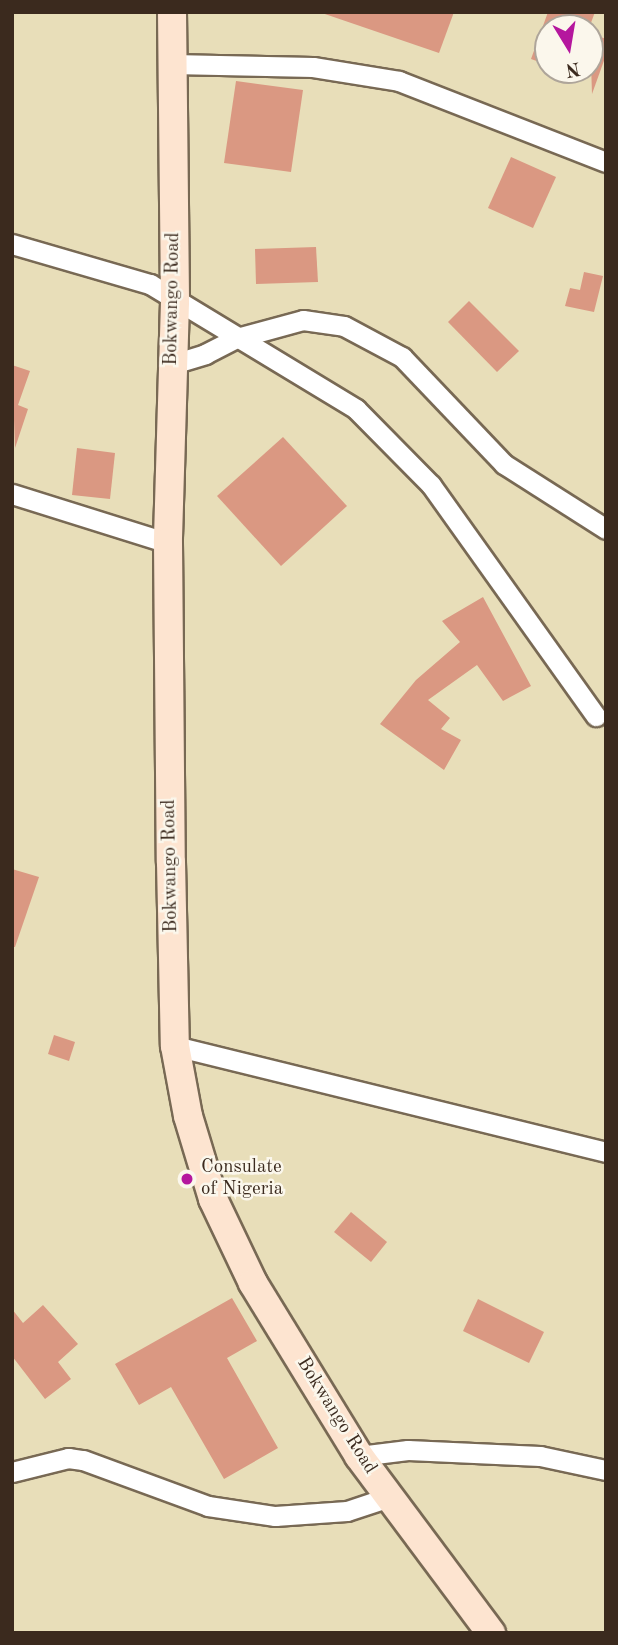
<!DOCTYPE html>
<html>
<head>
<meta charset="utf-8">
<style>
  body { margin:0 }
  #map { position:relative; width:618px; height:1645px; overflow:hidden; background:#e8deb9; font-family:"Old Standard TT",serif }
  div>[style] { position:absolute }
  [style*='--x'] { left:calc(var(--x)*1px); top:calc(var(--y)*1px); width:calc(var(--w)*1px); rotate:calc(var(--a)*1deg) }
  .building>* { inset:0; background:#da9882 }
  .roads { filter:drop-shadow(2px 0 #786954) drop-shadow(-2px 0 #786954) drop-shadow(0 2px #786954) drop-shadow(0 -2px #786954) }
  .street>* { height:19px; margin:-9.5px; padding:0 9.5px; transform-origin:9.5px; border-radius:9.5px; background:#fff }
  .secondary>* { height:28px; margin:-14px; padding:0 14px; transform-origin:14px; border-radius:14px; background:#fde4d0 }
  .dots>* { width:19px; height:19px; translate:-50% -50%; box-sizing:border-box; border:4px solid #fbf7ec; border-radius:50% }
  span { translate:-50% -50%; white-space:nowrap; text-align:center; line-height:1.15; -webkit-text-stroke:5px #fbf7ec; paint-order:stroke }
  .street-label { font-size:19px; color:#3b2a1e }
  .poi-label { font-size:19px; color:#3b2a1e }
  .left { translate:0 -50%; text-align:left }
  .frame { position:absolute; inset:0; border:14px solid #3b2a1e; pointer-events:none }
  .north { position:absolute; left:534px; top:14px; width:70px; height:70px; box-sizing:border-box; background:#fbf7ec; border:2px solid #aea59a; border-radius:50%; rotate:169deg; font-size:19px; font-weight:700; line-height:28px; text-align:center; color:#3b2a1e }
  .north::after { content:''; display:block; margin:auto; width:24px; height:32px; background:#b5179e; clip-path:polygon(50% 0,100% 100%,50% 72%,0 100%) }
</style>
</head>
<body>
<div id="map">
  <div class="building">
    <i style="clip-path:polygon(319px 12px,454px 12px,439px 53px)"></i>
    <i style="clip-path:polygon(548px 12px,595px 12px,589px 28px,548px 28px,548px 65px,531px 59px)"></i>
    <i style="clip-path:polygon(590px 33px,606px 39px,606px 55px,592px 94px)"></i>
    <i style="clip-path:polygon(236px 81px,303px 90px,291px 172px,224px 163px)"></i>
    <i style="clip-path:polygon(511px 157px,556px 177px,533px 228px,488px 208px)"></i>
    <i style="clip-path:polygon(316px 247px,318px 282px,256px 284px,255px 249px)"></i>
    <i style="clip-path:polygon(584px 272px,603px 276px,594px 312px,565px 306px,570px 288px,580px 290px)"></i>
    <i style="clip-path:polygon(469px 301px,519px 351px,497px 372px,448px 322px)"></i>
    <i style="clip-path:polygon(12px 365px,30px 371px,18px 405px,28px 409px,15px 448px)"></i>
    <i style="clip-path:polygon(283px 437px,347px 506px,281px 566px,217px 496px)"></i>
    <i style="clip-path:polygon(77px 448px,115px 453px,110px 499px,72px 495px)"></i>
    <i style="clip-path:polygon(483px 597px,531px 686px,503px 701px,477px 665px,428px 700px,450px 718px,441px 729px,461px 740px,444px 770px,380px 724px,416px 680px,460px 642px,442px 621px)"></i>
    <i style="clip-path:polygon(12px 869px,39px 877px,15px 947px,12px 947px)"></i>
    <i style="clip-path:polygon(54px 1035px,75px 1042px,69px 1061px,48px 1054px)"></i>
    <i style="clip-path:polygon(351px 1212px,387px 1242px,371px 1262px,334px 1232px)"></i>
    <i style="clip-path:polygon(232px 1298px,257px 1341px,227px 1358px,278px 1448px,224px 1479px,171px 1387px,139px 1405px,115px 1364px)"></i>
    <i style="clip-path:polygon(478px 1299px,544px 1332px,529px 1363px,463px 1331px)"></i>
    <i style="clip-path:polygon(43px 1305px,78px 1344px,58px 1362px,71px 1379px,45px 1399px,12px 1356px,12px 1309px,23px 1323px)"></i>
  </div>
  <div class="roads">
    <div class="street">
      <i style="--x:172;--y:64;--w:141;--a:1.2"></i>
      <i style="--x:313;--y:67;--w:87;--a:9.2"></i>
      <i style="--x:399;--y:81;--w:222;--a:21.4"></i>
      <i style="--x:12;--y:244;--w:144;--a:16.2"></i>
      <i style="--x:150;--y:284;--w:241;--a:31.2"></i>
      <i style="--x:356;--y:409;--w:107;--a:45.4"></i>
      <i style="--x:431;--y:485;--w:284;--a:54.5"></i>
      <i style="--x:173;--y:364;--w:34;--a:-17"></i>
      <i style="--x:205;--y:354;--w:36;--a:-27"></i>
      <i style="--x:237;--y:338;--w:68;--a:-15.3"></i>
      <i style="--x:303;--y:320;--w:41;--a:8.3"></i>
      <i style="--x:344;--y:326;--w:66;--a:28.1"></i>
      <i style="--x:402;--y:357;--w:148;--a:46.4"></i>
      <i style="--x:504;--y:464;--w:121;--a:32.5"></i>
      <i style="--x:12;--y:494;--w:164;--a:17.4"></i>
      <i style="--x:175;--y:1046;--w:444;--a:13.8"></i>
      <i style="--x:359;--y:1456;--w:49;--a:-7"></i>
      <i style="--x:408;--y:1450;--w:132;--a:2.6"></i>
      <i style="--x:540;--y:1456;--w:67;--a:12"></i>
      <i style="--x:12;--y:1472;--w:58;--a:-14"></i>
      <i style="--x:68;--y:1458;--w:15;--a:8"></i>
      <i style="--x:83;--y:1460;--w:133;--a:20.2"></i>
      <i style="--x:208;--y:1506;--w:68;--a:8.5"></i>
      <i style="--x:275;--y:1516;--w:72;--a:-4"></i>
      <i style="--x:347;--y:1511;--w:44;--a:-18.4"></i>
    </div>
    <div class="secondary">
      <i style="--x:172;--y:12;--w:290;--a:89.4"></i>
      <i style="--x:175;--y:302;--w:241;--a:91.7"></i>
      <i style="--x:168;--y:543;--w:319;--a:89.5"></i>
      <i style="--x:171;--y:862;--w:184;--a:88.8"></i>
      <i style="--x:175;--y:1046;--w:71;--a:79.5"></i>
      <i style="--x:188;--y:1116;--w:87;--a:73.2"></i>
      <i style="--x:213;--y:1199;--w:93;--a:64.5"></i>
      <i style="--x:253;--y:1283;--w:203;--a:58.5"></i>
      <i style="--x:359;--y:1456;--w:221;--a:53.3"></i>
    </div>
  </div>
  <div class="dots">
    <i style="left:187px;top:1179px;background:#b5179e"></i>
  </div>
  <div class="street-label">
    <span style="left:173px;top:299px;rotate:-89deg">Bokwango Road</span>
    <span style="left:171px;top:866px;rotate:-91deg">Bokwango Road</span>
    <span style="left:336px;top:1416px;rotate:58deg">Bokwango Road</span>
  </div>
  <div class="poi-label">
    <span class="left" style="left:201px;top:1179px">Consulate<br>of Nigeria</span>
  </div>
  <div class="frame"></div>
  <div class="north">N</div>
</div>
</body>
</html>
